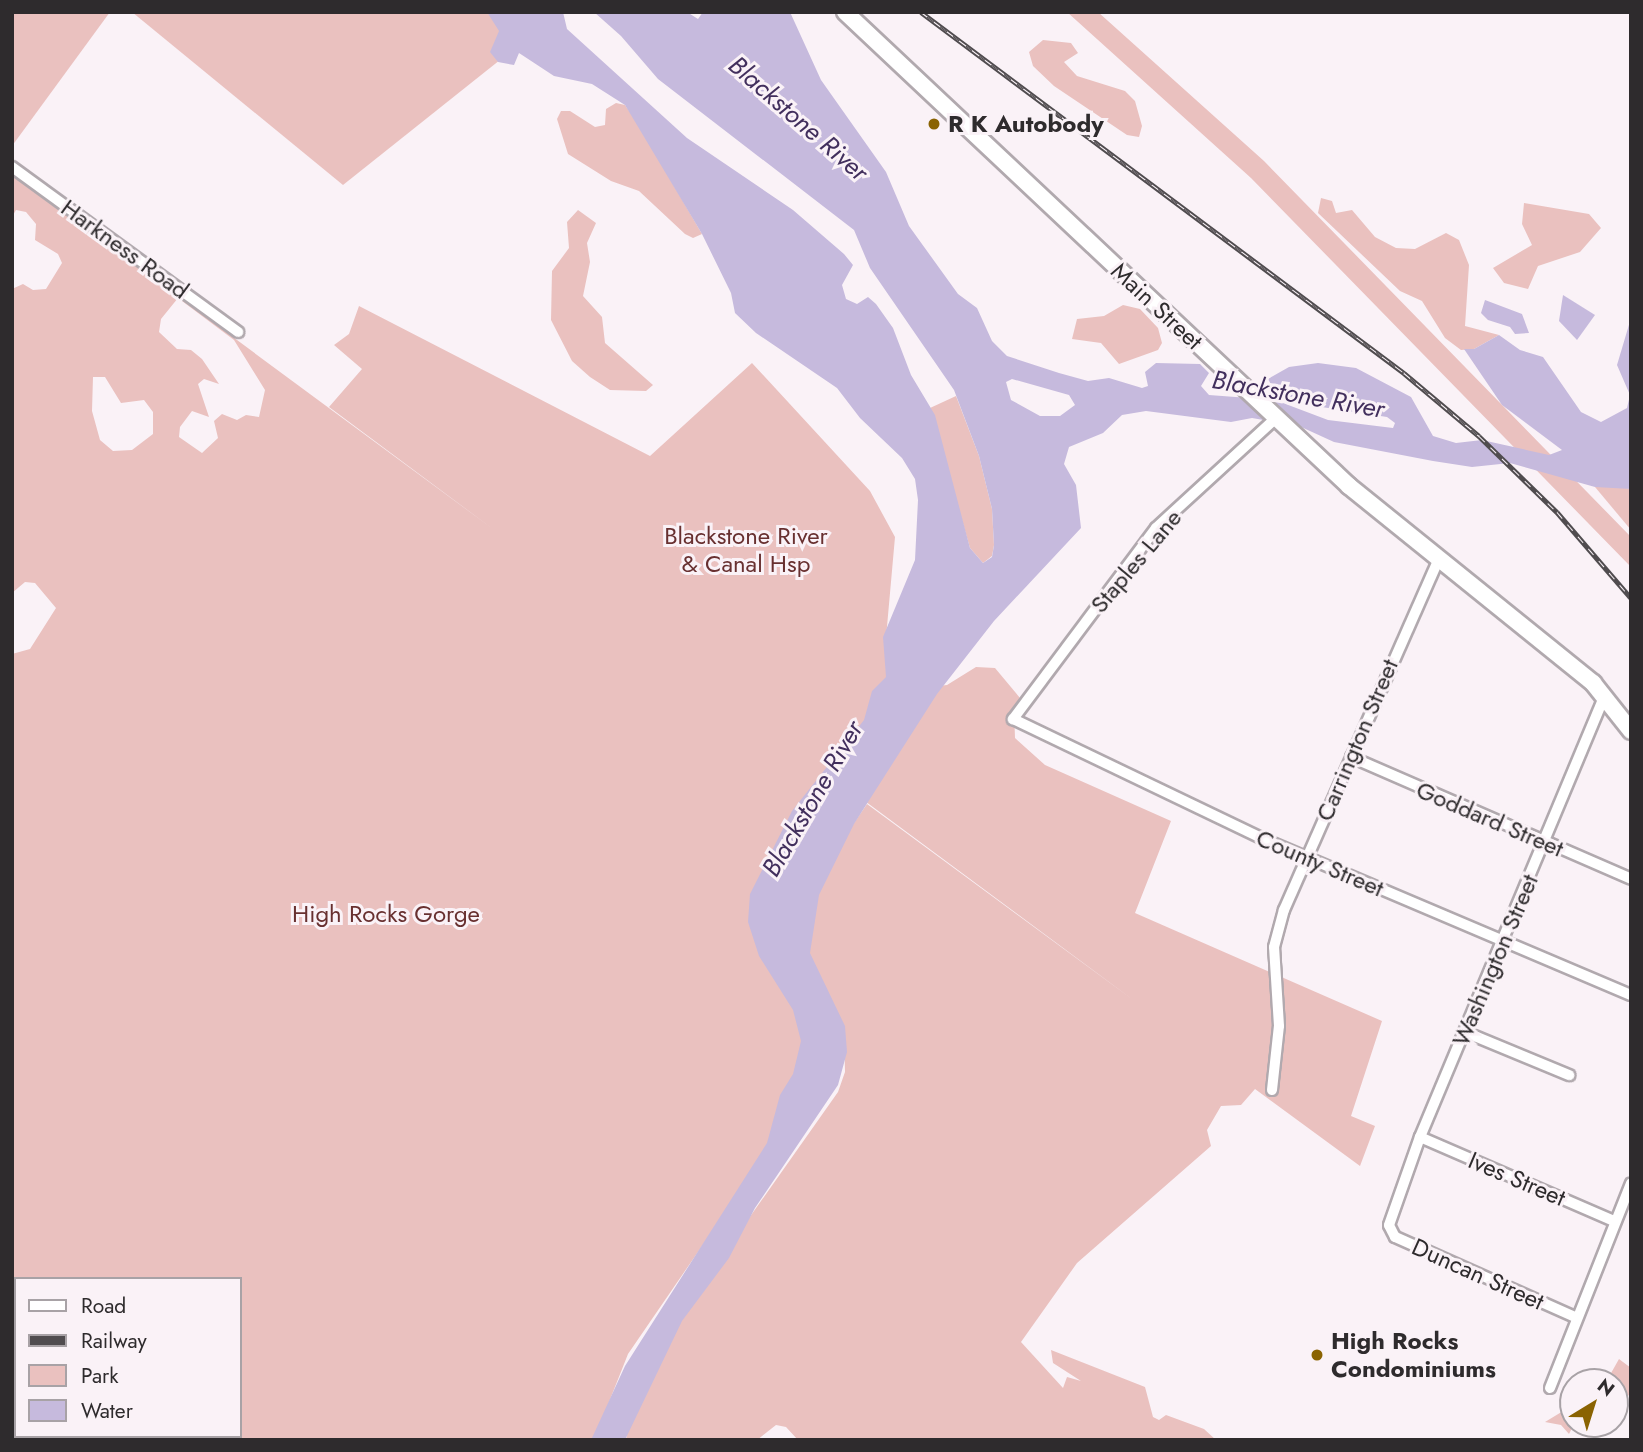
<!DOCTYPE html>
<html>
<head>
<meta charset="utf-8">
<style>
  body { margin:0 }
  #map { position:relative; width:1643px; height:1452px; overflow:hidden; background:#faf2f7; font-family:Jost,sans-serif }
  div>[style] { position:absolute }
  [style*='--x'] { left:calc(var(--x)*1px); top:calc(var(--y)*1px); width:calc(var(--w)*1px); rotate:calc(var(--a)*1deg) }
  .green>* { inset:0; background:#eac1bf }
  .water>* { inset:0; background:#c6badd }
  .roads { filter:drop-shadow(2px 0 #b1a9ae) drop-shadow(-2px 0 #b1a9ae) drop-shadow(0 2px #b1a9ae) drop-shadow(0 -2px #b1a9ae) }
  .street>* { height:10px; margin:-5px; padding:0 5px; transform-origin:5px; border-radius:5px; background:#fff }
  .secondary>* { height:16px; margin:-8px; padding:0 8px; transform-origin:8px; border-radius:8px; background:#fff }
  .rail>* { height:5px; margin-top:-2.5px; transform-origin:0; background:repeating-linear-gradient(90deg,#faf2f7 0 8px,#504c4f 0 16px); box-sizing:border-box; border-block:2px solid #504c4f }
  .dots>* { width:19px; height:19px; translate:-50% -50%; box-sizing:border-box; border:4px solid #faf2f7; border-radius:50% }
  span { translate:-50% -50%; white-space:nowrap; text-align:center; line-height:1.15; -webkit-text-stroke:6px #faf2f7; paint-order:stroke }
  .poi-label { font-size:24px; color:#2e2b2d; font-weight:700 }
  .left { translate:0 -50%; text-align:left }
  .street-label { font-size:24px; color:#2e2b2d }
  .park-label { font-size:24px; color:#683030 }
  .water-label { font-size:26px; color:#422f5d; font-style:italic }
  .frame { position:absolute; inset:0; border:14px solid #2e2b2d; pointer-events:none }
  .legend { position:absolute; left:14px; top:1277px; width:228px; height:161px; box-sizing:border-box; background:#faf2f7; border:2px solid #a8a2a6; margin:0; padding:9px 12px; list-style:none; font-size:21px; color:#2e2b2d }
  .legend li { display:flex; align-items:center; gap:14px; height:35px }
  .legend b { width:35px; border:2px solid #a8a2a6 }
  .north { position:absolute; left:1559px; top:1368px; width:70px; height:70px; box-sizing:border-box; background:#faf2f7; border:2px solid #a8a2a6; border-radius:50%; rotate:38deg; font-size:19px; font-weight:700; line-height:28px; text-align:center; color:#2e2b2d }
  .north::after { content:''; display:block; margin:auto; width:24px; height:32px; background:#8a6302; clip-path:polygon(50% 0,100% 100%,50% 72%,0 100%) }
</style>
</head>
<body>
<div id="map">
  <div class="green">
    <i style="clip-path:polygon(12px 12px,110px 12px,12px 146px)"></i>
    <i style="clip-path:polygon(132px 12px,558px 12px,559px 13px,343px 185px)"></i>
    <i style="clip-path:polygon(1067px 12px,1098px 12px,1264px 161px,1631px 537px,1631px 567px,1251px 178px)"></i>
    <i style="clip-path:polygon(1043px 40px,1071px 43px,1078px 53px,1064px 62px,1077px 76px,1125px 91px,1135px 101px,1142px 126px,1139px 137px,1127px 135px,1054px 86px,1033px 66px,1029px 52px)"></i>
    <i style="clip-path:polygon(616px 103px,625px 105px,638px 124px,702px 234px,693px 238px,685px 234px,639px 191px,611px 181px,568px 154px,557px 119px,561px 111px,570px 111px,595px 127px,605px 125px,606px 109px)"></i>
    <i style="clip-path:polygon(evenodd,12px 174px,497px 532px,329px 407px,362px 369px,334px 345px,349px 334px,359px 306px,650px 456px,752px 363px,870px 491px,895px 537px,885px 649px,895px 692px,785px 979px,820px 1074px,628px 1354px,594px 1440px,12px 1440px,12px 654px,30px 649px,56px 608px,35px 583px,25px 582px,12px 593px,12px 289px,23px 284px,33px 290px,46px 289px,62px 263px,58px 254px,35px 240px,36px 224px,26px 212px,16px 210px,12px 217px,12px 174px,178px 298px,234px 340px,265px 390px,259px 417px,246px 415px,237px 420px,222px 414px,214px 421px,218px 438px,202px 453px,179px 437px,180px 427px,192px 411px,209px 417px,198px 384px,204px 379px,219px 384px,202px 359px,191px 350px,177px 349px,159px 332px,161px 319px,178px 298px,12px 174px,93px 377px,105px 377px,121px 403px,144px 400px,153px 412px,153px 434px,132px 450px,113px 451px,100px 440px,92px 411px,93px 377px,12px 174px,16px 1279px,240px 1279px,240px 1436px,16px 1436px,16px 1279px)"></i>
    <i style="clip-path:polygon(1321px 198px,1332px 201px,1336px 213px,1352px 210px,1375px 237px,1396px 248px,1415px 249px,1446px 233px,1459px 240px,1469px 265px,1465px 326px,1499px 335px,1474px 349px,1461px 350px,1445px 338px,1422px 301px,1400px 291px,1318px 213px)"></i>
    <i style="clip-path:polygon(1524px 203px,1589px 214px,1601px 228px,1580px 252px,1538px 266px,1528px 289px,1504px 283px,1493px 268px,1532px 245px,1522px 224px)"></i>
    <i style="clip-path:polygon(578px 210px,596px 223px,587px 243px,590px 262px,583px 296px,602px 317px,605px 343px,653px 385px,646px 391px,610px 390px,590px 377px,572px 361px,551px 320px,552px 271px,569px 248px,567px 222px)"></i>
    <i style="clip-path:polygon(1123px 305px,1140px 309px,1158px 328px,1162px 343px,1158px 350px,1119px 364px,1101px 343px,1072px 339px,1077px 319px,1104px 316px)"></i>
    <i style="clip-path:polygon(956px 396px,979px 456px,992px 509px,994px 545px,992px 556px,983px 563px,970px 548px,930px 408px)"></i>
    <i style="clip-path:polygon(1609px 485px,1631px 489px,1631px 530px,1595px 487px)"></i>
    <i style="clip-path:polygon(976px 667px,995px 668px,1020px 698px,1014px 709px,1015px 738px,1045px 765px,1171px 821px,1135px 913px,1382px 1021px,1351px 1116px,1375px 1126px,1360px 1166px,1255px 1089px,1241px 1105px,1221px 1106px,1207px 1130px,1211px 1146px,1077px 1263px,1021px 1342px,1063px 1388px,1067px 1377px,1081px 1381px,1053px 1363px,1051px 1350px,1145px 1387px,1153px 1417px,1159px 1420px,1166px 1415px,1204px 1429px,1216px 1440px,798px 1440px,786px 1427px,776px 1425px,757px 1440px,626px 1440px,629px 1420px,675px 1323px,838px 1092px,845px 1072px,844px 1026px,796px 942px,839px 845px,867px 804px,1136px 1002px,854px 793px,920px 688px,947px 685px)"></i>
    <i style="clip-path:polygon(1619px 1359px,1631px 1368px,1631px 1395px,1615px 1398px,1615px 1382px,1606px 1382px)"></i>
    <i style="clip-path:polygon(1573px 1405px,1574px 1424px,1569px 1434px,1561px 1425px,1545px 1422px)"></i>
  </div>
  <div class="water">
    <i style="clip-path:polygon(evenodd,487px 12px,563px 12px,567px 29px,687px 138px,793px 210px,844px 254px,853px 265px,842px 285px,846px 299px,857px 304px,868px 297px,876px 304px,893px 328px,911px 375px,935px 415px,970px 548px,983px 563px,992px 557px,994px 545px,992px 509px,979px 456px,954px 390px,870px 268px,854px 230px,658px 79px,621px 36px,594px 12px,687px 12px,698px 19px,703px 12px,790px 12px,821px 80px,886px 172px,909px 226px,958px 294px,977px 308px,992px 341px,1007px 356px,1059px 373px,1088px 381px,1109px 378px,1142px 388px,1148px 386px,1145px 372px,1156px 363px,1200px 364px,1209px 373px,1201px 386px,1209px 395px,1275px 400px,1328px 420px,1393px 428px,1395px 423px,1387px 417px,1289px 402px,1278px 397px,1268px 379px,1289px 367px,1318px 363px,1356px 368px,1411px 397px,1433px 436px,1456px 443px,1482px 440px,1549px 455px,1562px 450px,1502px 405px,1464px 349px,1474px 349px,1499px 335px,1520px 350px,1543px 357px,1581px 412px,1601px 422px,1627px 408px,1630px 395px,1617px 365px,1631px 318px,1631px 489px,1595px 487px,1510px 463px,1472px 467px,1433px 461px,1334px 442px,1299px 426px,1252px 418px,1231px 422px,1146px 411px,1122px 415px,1103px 433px,1069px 447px,1064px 464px,1076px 485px,1081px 528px,994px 621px,937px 694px,854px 824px,819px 895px,810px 953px,845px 1026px,847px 1052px,838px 1085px,755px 1208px,729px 1258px,682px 1321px,625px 1440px,591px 1440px,625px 1366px,767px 1143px,780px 1095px,793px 1074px,801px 1041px,793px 1010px,759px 956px,748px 922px,750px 894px,792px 811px,864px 720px,872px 691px,886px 677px,883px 637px,915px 560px,918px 500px,915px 479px,902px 458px,860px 418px,837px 388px,756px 333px,735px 313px,731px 293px,702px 234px,625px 105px,592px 84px,554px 76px,519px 53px,514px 65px,498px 62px,490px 52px,499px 31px,487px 12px,1012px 379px,1069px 395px,1075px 405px,1060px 416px,1040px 416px,1011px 400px,1006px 382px,1012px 379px)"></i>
    <i style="clip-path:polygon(1563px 295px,1595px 315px,1577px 340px,1559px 321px)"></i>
    <i style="clip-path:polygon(1485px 300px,1522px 314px,1529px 333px,1515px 334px,1510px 327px,1488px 320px,1481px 313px)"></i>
  </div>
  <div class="roads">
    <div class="street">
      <i style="--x:12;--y:167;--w:280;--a:36.1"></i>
      <i style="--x:1276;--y:418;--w:163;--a:137.5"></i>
      <i style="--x:1156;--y:528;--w:239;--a:126.8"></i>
      <i style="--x:1013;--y:719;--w:275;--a:25.6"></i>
      <i style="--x:1261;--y:838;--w:402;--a:23"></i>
      <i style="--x:1351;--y:757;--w:305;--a:23.5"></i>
      <i style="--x:1465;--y:1032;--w:113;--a:22.5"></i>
      <i style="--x:1272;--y:1090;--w:64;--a:-83.8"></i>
      <i style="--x:1279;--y:1026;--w:79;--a:-93.6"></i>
      <i style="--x:1274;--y:947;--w:38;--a:-75"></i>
      <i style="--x:1284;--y:910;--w:384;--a:-66.2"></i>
      <i style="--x:1420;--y:1137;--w:211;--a:23.4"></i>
      <i style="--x:1575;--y:1317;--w:197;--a:-156"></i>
      <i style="--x:1395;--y:1237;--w:13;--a:-117"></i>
      <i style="--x:1389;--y:1225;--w:93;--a:-70.6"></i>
      <i style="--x:1420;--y:1137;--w:479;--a:-67.3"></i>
      <i style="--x:1550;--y:1388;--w:220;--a:-68.4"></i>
    </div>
    <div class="secondary">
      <i style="--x:845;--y:12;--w:692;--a:43.24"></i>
      <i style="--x:1349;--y:486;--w:314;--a:38.9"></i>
      <i style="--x:1593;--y:683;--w:61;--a:51.6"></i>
    </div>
  </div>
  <div class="rail">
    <i style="--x:921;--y:12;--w:603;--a:36.77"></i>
    <i style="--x:1404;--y:373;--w:98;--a:40"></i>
    <i style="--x:1479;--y:436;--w:109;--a:44.3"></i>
    <i style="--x:1557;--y:512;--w:113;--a:49.3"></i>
  </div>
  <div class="dots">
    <i style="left:934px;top:124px;background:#8a6302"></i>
    <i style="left:1317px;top:1355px;background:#8a6302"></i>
  </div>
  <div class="poi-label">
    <span class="left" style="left:948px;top:124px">R K Autobody</span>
    <span class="left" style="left:1331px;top:1355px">High Rocks<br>Condominiums</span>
  </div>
  <div class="street-label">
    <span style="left:125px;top:249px;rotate:36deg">Harkness Road</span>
    <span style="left:1157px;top:306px;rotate:43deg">Main Street</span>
    <span style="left:1136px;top:561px;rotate:-50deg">Staples Lane</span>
    <span style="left:1357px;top:740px;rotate:-67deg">Carrington Street</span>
    <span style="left:1490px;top:819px;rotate:23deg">Goddard Street</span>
    <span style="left:1320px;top:863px;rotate:23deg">County Street</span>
    <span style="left:1495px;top:960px;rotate:-67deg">Washington Street</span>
    <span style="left:1517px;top:1179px;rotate:23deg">Ives Street</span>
    <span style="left:1478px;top:1274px;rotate:24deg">Duncan Street</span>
  </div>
  <div class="park-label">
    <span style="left:746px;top:550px">Blackstone River<br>&amp; Canal Hsp</span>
    <span style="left:386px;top:914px">High Rocks Gorge</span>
  </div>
  <div class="water-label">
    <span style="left:798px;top:119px;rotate:41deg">Blackstone River</span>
    <span style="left:1298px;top:395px;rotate:10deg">Blackstone River</span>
    <span style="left:813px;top:799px;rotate:-60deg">Blackstone River</span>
  </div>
  <div class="frame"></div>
  <ul class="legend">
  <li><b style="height:9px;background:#fff"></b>Road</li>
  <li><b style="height:9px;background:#504c4f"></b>Railway</li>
  <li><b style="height:19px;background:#eac1bf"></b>Park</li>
  <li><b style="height:19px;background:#c6badd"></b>Water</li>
  </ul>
  <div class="north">N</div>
</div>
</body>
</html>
